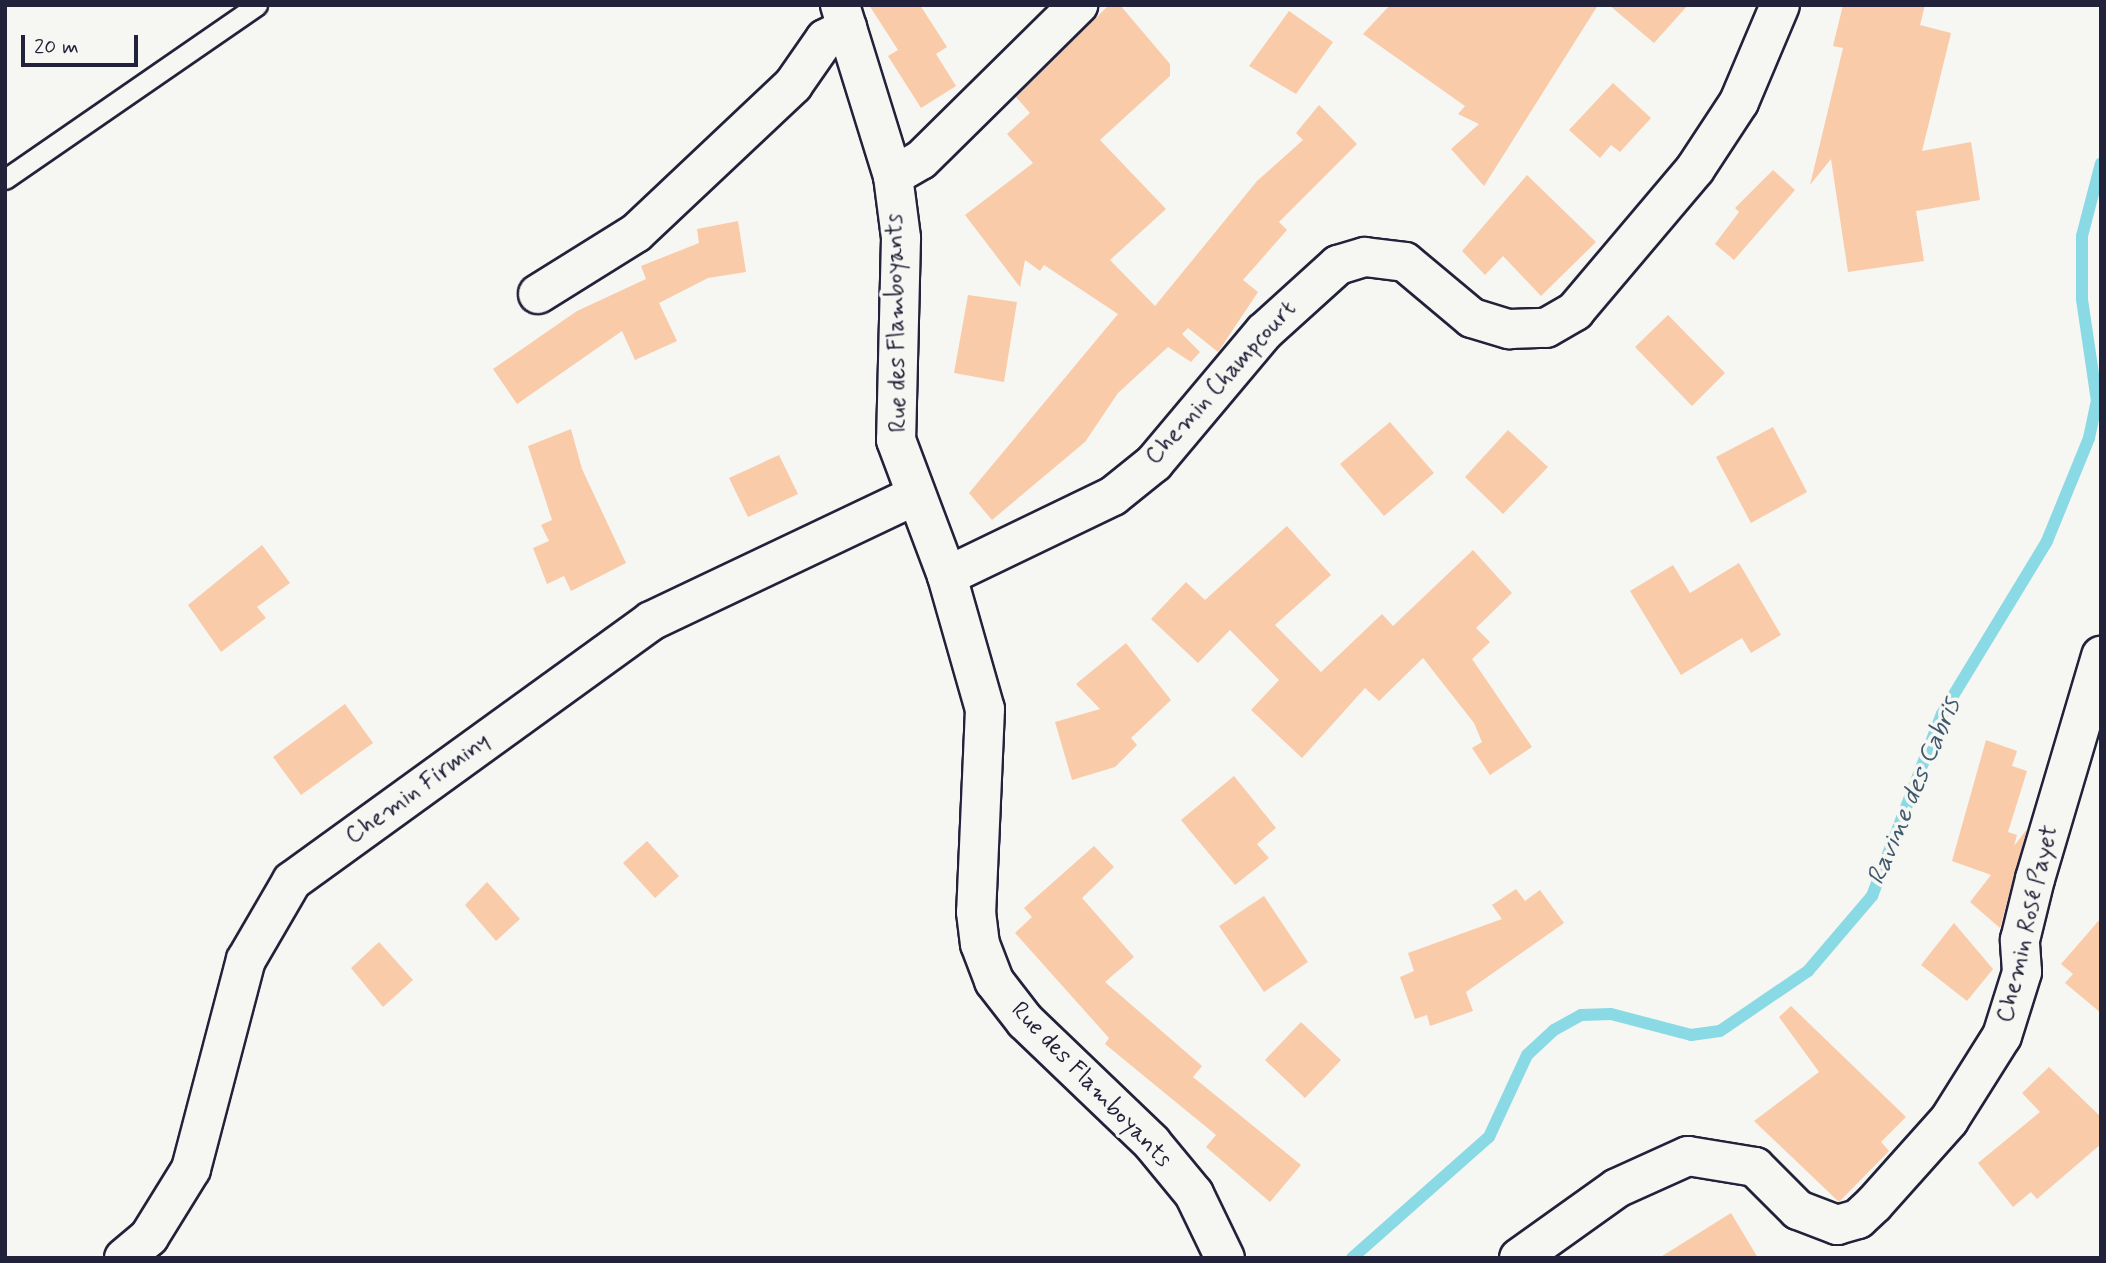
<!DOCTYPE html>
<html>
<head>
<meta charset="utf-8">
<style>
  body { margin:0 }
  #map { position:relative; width:2106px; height:1263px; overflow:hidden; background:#f6f6f2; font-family:Mynerve,sans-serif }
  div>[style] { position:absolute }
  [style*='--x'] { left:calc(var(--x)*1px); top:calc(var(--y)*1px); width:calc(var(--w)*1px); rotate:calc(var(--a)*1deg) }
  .stream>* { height:12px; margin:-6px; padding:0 6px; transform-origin:6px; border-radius:6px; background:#8adae6 }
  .building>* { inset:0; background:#facba9 }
  .roads { filter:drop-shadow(2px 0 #22223b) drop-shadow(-2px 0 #22223b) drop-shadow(0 2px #22223b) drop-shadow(0 -2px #22223b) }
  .service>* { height:19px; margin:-9.5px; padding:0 9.5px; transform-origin:9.5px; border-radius:9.5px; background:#f6f6f2 }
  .minor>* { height:38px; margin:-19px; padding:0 19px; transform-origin:19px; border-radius:19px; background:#f6f6f2 }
  .secondary>* { height:38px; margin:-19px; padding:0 19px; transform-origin:19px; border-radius:19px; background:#f6f6f2 }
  span { translate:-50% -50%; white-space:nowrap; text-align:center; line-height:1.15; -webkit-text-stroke:7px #f6f6f2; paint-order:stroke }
  .street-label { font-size:24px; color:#22223b }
  .water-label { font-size:26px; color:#41596e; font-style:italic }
  .frame { position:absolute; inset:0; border:7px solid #22223b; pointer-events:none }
  .scale { position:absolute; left:21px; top:35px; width:117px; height:32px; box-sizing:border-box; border:4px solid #22223b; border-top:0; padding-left:9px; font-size:21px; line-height:24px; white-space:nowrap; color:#22223b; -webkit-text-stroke:5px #f6f6f2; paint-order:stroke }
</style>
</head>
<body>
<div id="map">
  <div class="stream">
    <i style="--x:1352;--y:1258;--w:183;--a:-41.5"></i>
    <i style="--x:1489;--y:1137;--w:90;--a:-65.1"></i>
    <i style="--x:1527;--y:1055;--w:37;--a:-43"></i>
    <i style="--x:1554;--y:1030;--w:31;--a:-29"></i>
    <i style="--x:1581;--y:1015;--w:30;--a:-2"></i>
    <i style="--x:1611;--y:1014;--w:83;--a:14.7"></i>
    <i style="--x:1691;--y:1035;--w:29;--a:-8"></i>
    <i style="--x:1720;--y:1031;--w:107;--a:-34.3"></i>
    <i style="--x:1808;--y:971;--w:99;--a:-49.5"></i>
    <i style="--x:1872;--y:896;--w:195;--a:-69"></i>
    <i style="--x:1942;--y:714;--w:202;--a:-58.7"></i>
    <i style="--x:2047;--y:541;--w:111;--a:-67.8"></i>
    <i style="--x:2089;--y:438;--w:38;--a:-78"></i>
    <i style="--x:2097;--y:401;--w:103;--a:-98.4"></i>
    <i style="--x:2082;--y:299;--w:63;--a:-90"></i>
    <i style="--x:2082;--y:236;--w:75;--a:-75.4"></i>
  </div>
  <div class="building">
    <i style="clip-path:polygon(869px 5px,920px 5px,947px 47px,936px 54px,956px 86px,921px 108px,888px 56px,898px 50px)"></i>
    <i style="clip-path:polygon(1109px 5px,1120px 5px,1170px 64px,1170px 76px,1100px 140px,1166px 209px,1110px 260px,1155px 306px,1257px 181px,1303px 140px,1296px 133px,1319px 105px,1357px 144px,1279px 222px,1287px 230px,1243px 280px,1258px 292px,1218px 352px,1188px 328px,1182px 334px,1200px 352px,1191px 362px,1168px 347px,1118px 393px,1085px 442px,992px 520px,969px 493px,1118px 314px,1044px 265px,1040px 271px,1025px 260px,1020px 287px,965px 215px,1033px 163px,1007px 134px,1030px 113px,1016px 97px)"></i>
    <i style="clip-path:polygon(1390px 5px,1598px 5px,1484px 186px,1451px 149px,1479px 124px,1458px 114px,1465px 106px,1363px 34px)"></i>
    <i style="clip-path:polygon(1609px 5px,1688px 5px,1654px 43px)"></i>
    <i style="clip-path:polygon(1843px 5px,1925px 5px,1920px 25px,1951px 33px,1922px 151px,1971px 142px,1980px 200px,1916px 211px,1924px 261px,1848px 272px,1831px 159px,1810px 185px,1843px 48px,1833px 46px)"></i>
    <i style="clip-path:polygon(1289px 11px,1333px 42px,1296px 94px,1249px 66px)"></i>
    <i style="clip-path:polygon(1613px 83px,1651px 118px,1620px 152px,1611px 145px,1600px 158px,1569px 130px)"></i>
    <i style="clip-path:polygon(1773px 170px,1795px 190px,1734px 260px,1715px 244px,1739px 212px,1735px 208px)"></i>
    <i style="clip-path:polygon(1527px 175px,1596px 242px,1541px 296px,1503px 256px,1485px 275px,1462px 251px)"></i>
    <i style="clip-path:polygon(738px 221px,746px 272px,708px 278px,659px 303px,677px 341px,635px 360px,622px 331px,517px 404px,493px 369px,577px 311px,646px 279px,641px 266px,699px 243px,697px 229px)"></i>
    <i style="clip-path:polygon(968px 295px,1017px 302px,1004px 382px,954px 373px)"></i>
    <i style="clip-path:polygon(1668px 315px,1725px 373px,1692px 406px,1635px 347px)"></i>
    <i style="clip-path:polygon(1390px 422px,1434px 473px,1384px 516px,1340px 464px)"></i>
    <i style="clip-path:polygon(1773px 427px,1807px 492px,1751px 523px,1716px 457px)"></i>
    <i style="clip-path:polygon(571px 429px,582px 469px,626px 563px,571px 591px,564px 576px,547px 584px,533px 548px,549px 541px,541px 525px,552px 520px,528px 446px)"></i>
    <i style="clip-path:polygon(1508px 430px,1548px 467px,1503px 514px,1465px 477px)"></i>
    <i style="clip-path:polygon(779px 455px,798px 494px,748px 517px,729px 478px)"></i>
    <i style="clip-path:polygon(1287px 526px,1331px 575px,1275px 625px,1321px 672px,1382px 614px,1393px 626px,1473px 550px,1512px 593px,1476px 628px,1490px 642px,1472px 659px,1532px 747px,1490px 775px,1472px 748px,1482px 742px,1474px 723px,1423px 658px,1379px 701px,1365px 688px,1302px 758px,1251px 710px,1279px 680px,1230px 630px,1198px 663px,1151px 619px,1186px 582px,1205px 600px)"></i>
    <i style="clip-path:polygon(262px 545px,290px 583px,257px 607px,266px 618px,221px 652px,188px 605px)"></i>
    <i style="clip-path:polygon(1739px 563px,1781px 635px,1751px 653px,1742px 638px,1681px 675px,1630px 591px,1673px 565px,1690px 593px)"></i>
    <i style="clip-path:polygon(1126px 643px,1171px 700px,1131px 738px,1137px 745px,1115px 767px,1072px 780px,1055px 722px,1100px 709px,1076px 684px)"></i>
    <i style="clip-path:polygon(345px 704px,373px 743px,301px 795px,273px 757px)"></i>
    <i style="clip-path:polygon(1986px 740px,2017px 751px,2012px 766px,2027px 771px,2008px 832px,2017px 835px,2014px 846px,2027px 829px,2000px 928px,1970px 902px,1991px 875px,1952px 861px)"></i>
    <i style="clip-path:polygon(1234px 776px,1276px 828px,1257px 844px,1269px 858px,1235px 885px,1181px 820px)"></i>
    <i style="clip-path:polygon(647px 841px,679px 876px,655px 898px,623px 863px)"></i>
    <i style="clip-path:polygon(1094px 846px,1114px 867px,1082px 898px,1134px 957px,1105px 982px,1202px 1066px,1193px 1077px,1301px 1165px,1270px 1202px,1206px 1147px,1216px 1135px,1105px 1044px,1109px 1038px,1015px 933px,1032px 917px,1024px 908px)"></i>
    <i style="clip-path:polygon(487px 882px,520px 919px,496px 941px,465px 905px)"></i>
    <i style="clip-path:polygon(1516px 889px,1525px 901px,1540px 890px,1564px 923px,1466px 992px,1473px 1011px,1430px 1026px,1427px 1015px,1415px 1019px,1400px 977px,1414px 971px,1408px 953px,1502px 919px,1492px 905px)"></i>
    <i style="clip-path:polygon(1264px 896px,1308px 962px,1264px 992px,1219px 926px)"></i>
    <i style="clip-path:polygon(2101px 918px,2101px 1013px,2065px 983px,2073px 974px,2061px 964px)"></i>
    <i style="clip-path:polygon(1954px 923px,1993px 969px,1967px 1001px,1921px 965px)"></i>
    <i style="clip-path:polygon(379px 942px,413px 980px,383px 1007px,351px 968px)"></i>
    <i style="clip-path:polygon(1791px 1006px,1906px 1117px,1881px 1142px,1889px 1151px,1839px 1202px,1754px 1121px,1819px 1072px,1779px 1017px)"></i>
    <i style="clip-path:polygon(1301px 1022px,1341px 1060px,1305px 1098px,1265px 1060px)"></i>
    <i style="clip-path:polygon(2049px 1067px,2101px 1117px,2101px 1144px,2037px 1199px,2031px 1192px,2013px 1207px,1978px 1163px,2040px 1112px,2022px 1093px)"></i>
    <i style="clip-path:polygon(1731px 1213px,1758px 1258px,1659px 1258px)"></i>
  </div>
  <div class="roads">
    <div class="service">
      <i style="--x:5;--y:179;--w:306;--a:-34.6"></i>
    </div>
    <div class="minor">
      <i style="--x:893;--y:176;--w:32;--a:-30"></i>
      <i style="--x:921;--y:160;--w:221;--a:-44.6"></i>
      <i style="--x:538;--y:294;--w:115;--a:-31.9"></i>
      <i style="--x:636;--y:233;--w:216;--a:-43.3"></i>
      <i style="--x:793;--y:85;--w:56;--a:-55.2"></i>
      <i style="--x:825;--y:39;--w:25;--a:-27"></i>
      <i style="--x:947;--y:576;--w:184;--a:-25.7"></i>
      <i style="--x:1113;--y:496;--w:53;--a:-38.8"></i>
      <i style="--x:1154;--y:463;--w:171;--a:-50"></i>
      <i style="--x:1264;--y:332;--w:100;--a:-42.2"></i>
      <i style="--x:1338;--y:265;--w:28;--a:-17"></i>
      <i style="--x:1365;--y:257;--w:40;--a:7.1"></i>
      <i style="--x:1405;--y:262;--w:87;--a:39.9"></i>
      <i style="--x:1472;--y:318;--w:39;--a:17"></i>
      <i style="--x:1509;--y:329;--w:37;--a:-2"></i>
      <i style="--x:1546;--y:328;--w:34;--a:-30"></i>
      <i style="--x:1575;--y:311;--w:186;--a:-49.8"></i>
      <i style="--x:1695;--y:169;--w:80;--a:-56.7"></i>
      <i style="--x:1739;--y:102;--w:105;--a:-67.1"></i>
      <i style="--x:124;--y:1258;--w:33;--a:-40"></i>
      <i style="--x:149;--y:1237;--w:80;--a:-58.3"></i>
      <i style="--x:191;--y:1169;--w:216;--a:-75.3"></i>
      <i style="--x:246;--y:960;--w:91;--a:-59.8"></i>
      <i style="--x:292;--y:881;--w:443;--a:-35.9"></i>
      <i style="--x:651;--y:621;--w:289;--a:-25.4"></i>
      <i style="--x:1519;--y:1258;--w:120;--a:-35.5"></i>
      <i style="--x:1617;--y:1188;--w:78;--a:-24.3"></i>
      <i style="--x:1688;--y:1156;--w:68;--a:9.3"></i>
      <i style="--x:1755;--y:1167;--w:61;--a:45"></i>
      <i style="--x:1798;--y:1210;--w:42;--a:21"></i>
      <i style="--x:1837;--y:1225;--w:22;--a:-16"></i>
      <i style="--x:1858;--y:1219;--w:22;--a:-43"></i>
      <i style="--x:1874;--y:1204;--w:113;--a:-48.2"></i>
      <i style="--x:1949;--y:1120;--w:99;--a:-57.8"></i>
      <i style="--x:2002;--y:1036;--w:67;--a:-72.6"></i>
      <i style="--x:2022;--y:972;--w:32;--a:-94"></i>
      <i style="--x:2020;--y:940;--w:63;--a:-76.2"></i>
      <i style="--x:2035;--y:879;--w:233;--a:-73.5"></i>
    </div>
    <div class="secondary">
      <i style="--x:840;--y:5;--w:179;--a:72.8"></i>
      <i style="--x:893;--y:176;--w:63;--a:82.6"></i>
      <i style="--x:901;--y:238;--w:202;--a:91.4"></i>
      <i style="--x:896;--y:440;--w:145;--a:69.4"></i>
      <i style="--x:947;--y:576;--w:138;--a:74.1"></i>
      <i style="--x:985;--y:709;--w:203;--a:92.5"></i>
      <i style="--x:976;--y:912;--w:32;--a:83"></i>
      <i style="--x:980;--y:944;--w:40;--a:69"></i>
      <i style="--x:994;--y:981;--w:51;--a:52.2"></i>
      <i style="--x:1025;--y:1021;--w:176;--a:43.8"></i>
      <i style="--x:1152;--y:1143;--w:66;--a:50.5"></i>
      <i style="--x:1194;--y:1194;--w:71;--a:64.2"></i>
    </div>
  </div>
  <div class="street-label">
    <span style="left:897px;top:323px;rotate:-91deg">Rue des Flamboyants</span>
    <span style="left:1221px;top:383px;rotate:-48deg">Chemin Champcourt</span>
    <span style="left:418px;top:789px;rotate:-36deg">Chemin Firminy</span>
    <span style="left:2028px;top:924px;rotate:-77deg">Chemin Rosé Payet</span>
    <span style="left:1091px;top:1085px;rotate:46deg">Rue des Flamboyants</span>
  </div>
  <div class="water-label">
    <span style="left:1915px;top:792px;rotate:-67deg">Ravine des Cabris</span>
  </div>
  <div class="frame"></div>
  <div class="scale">20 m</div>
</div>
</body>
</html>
